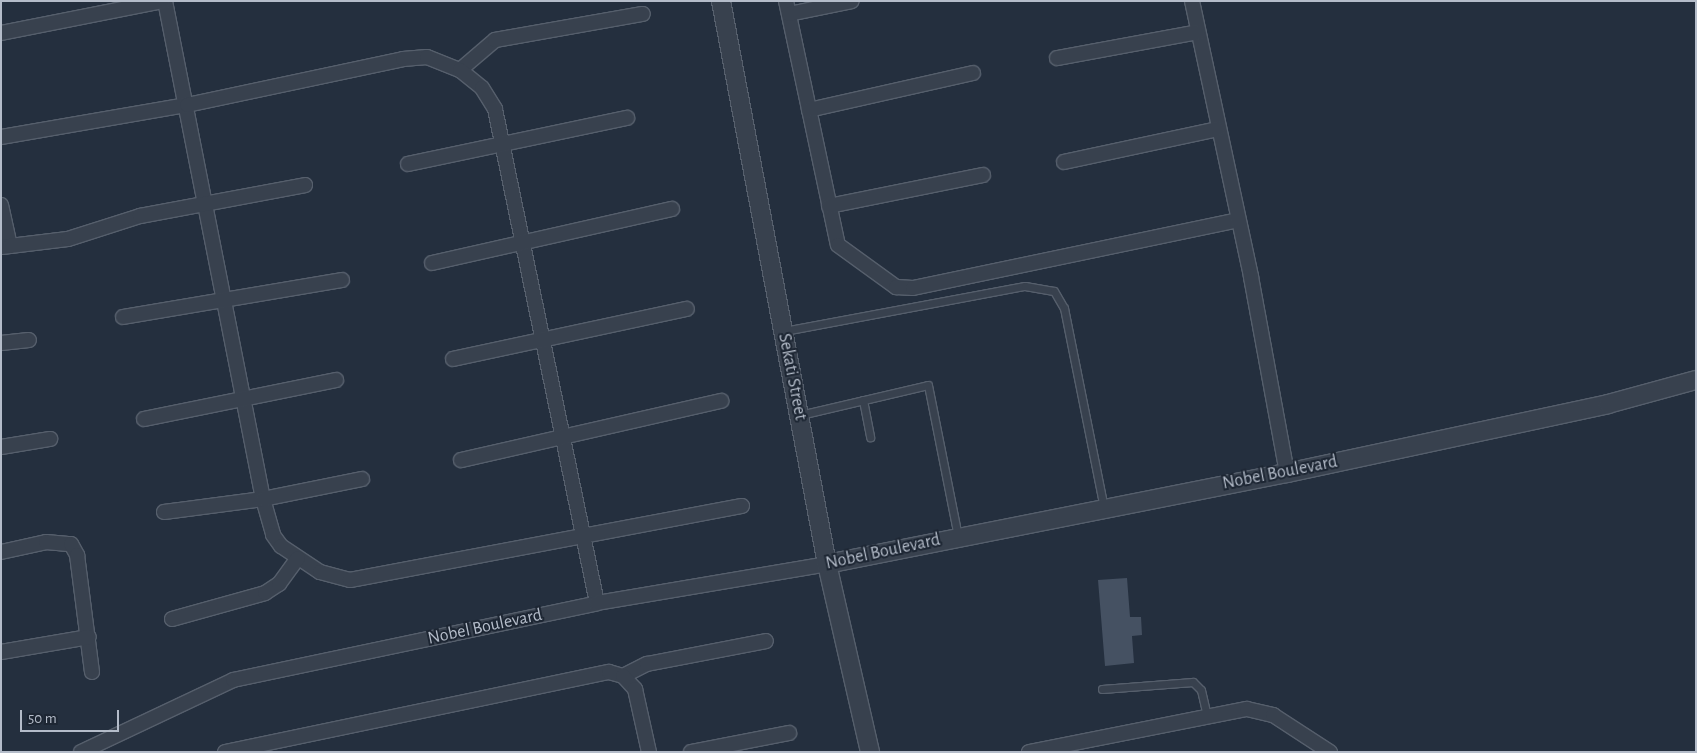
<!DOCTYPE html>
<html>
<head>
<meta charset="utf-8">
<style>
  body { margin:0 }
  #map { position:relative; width:1697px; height:753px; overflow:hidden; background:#242f3e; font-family:"Alegreya Sans",sans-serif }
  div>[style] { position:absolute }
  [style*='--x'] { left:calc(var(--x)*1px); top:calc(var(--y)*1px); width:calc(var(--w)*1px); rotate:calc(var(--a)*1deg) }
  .building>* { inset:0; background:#455162 }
  .roads { filter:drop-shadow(1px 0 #565f6c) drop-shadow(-1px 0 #565f6c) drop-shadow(0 1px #565f6c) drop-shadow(0 -1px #565f6c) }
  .service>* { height:7px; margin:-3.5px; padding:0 3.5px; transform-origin:3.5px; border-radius:3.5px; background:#38414e }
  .minor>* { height:14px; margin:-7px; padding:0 7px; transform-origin:7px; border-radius:7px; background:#38414e }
  .tertiary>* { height:18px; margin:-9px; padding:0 9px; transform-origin:9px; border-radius:9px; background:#38414e }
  span { translate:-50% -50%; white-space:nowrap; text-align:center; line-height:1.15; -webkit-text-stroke:4px #1d2633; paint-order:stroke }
  .street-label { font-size:18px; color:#b4bcc9 }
  .frame { position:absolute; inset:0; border:2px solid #b4bcc9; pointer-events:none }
  .scale { position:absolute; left:20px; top:710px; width:99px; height:22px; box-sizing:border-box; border:2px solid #b4bcc9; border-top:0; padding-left:6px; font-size:15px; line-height:18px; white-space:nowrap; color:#b4bcc9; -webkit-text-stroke:4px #1d2633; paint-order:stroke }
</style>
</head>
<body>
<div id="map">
  <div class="building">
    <i style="clip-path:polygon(1127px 578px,1130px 617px,1141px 617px,1142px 635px,1132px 636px,1134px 663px,1105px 666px,1098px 580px)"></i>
  </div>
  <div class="roads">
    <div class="service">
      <i style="--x:784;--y:331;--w:245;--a:-10.6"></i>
      <i style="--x:1025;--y:286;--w:29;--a:10"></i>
      <i style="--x:1054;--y:291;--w:20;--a:60"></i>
      <i style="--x:1064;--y:308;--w:204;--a:78.7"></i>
      <i style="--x:863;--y:400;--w:38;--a:79"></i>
      <i style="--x:800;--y:415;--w:131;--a:-13.2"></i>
      <i style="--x:928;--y:385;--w:155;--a:78.8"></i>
      <i style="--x:1102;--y:689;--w:91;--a:-4.4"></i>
      <i style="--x:1193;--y:682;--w:11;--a:45"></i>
      <i style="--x:1201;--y:690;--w:28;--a:77"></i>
    </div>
    <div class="minor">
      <i style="--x:165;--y:1;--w:508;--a:78.87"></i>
      <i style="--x:263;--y:499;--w:37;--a:74"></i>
      <i style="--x:273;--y:535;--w:14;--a:54"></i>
      <i style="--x:281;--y:546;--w:47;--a:33.7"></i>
      <i style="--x:320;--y:572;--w:31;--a:15"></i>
      <i style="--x:350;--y:580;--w:399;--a:-10.7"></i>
      <i style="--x:786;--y:1;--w:249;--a:78"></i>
      <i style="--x:838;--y:245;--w:72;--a:35.9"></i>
      <i style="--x:896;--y:287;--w:17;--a:3"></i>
      <i style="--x:913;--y:288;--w:332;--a:-11.8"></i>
      <i style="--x:1192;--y:1;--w:282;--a:77.9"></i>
      <i style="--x:1251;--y:277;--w:199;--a:79.6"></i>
      <i style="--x:789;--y:14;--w:64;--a:-11.7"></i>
      <i style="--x:1;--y:33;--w:165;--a:-11.2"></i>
      <i style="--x:1057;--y:58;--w:143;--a:-10.4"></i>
      <i style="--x:460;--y:70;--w:46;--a:-40.6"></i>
      <i style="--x:495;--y:40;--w:150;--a:-10"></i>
      <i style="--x:809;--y:110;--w:168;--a:-12.7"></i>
      <i style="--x:1;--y:137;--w:189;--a:-9.8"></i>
      <i style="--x:187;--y:105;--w:221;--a:-12"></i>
      <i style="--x:403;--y:59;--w:24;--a:-5"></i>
      <i style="--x:427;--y:57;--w:35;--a:22"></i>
      <i style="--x:460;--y:70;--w:28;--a:39"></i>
      <i style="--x:482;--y:88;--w:25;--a:58"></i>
      <i style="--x:495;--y:109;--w:504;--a:78.33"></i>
      <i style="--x:1064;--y:162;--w:157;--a:-12.1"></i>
      <i style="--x:408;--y:164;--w:224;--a:-11.9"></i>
      <i style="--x:1;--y:205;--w:42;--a:77.6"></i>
      <i style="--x:10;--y:246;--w:8;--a:173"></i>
      <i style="--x:829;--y:206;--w:157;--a:-11.4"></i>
      <i style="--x:10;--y:246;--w:58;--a:-6.9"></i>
      <i style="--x:68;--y:239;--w:76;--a:-17.7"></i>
      <i style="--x:140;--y:216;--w:168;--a:-10.6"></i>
      <i style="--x:432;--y:263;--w:246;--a:-12.7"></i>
      <i style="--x:123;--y:317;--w:222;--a:-9.6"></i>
      <i style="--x:1;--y:343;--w:28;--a:-6"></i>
      <i style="--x:453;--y:359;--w:239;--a:-12.1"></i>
      <i style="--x:144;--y:419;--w:196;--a:-11.5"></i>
      <i style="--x:1;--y:447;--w:50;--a:-9.3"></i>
      <i style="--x:461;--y:460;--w:267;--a:-12.8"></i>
      <i style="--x:164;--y:512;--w:100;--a:-7.5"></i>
      <i style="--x:263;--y:499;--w:101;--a:-11.4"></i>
      <i style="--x:1;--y:552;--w:46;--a:-12.5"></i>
      <i style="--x:46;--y:542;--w:25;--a:5"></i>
      <i style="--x:71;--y:544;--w:13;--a:61"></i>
      <i style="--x:77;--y:555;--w:118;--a:82.7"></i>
      <i style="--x:172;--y:619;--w:97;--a:-15.6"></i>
      <i style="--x:265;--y:593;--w:17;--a:-33"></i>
      <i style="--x:279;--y:584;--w:32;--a:-54"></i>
      <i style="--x:1;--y:652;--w:89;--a:-9.7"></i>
      <i style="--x:623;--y:676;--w:27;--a:-27"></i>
      <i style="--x:647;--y:664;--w:121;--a:-10.9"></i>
      <i style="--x:81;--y:752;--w:168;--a:-25.3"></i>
      <i style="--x:233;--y:680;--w:372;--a:-11.9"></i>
      <i style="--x:597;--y:603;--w:233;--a:-9.6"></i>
      <i style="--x:225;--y:752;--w:392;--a:-11.8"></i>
      <i style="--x:609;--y:672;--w:15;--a:16"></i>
      <i style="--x:623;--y:676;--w:18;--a:47"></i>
      <i style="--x:635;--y:689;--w:65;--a:77.5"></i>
      <i style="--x:691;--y:752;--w:100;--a:-11"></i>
      <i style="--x:1029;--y:752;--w:222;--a:-11.2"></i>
      <i style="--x:1247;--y:709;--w:27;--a:13"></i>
      <i style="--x:1273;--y:715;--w:68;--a:33"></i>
    </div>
    <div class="tertiary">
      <i style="--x:721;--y:1;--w:573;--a:79.34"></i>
      <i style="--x:827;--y:564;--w:193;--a:77.1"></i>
      <i style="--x:827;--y:564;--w:469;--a:-11.2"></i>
      <i style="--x:1287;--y:473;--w:328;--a:-12.1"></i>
      <i style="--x:1608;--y:404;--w:91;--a:-15.3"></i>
    </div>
  </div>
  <div class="street-label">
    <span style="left:792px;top:377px;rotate:79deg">Sekati Street</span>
    <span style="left:1280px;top:473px;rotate:-11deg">Nobel Boulevard</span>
    <span style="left:883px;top:552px;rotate:-12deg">Nobel Boulevard</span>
    <span style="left:485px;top:627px;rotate:-12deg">Nobel Boulevard</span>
  </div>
  <div class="frame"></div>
  <div class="scale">50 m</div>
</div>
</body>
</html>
